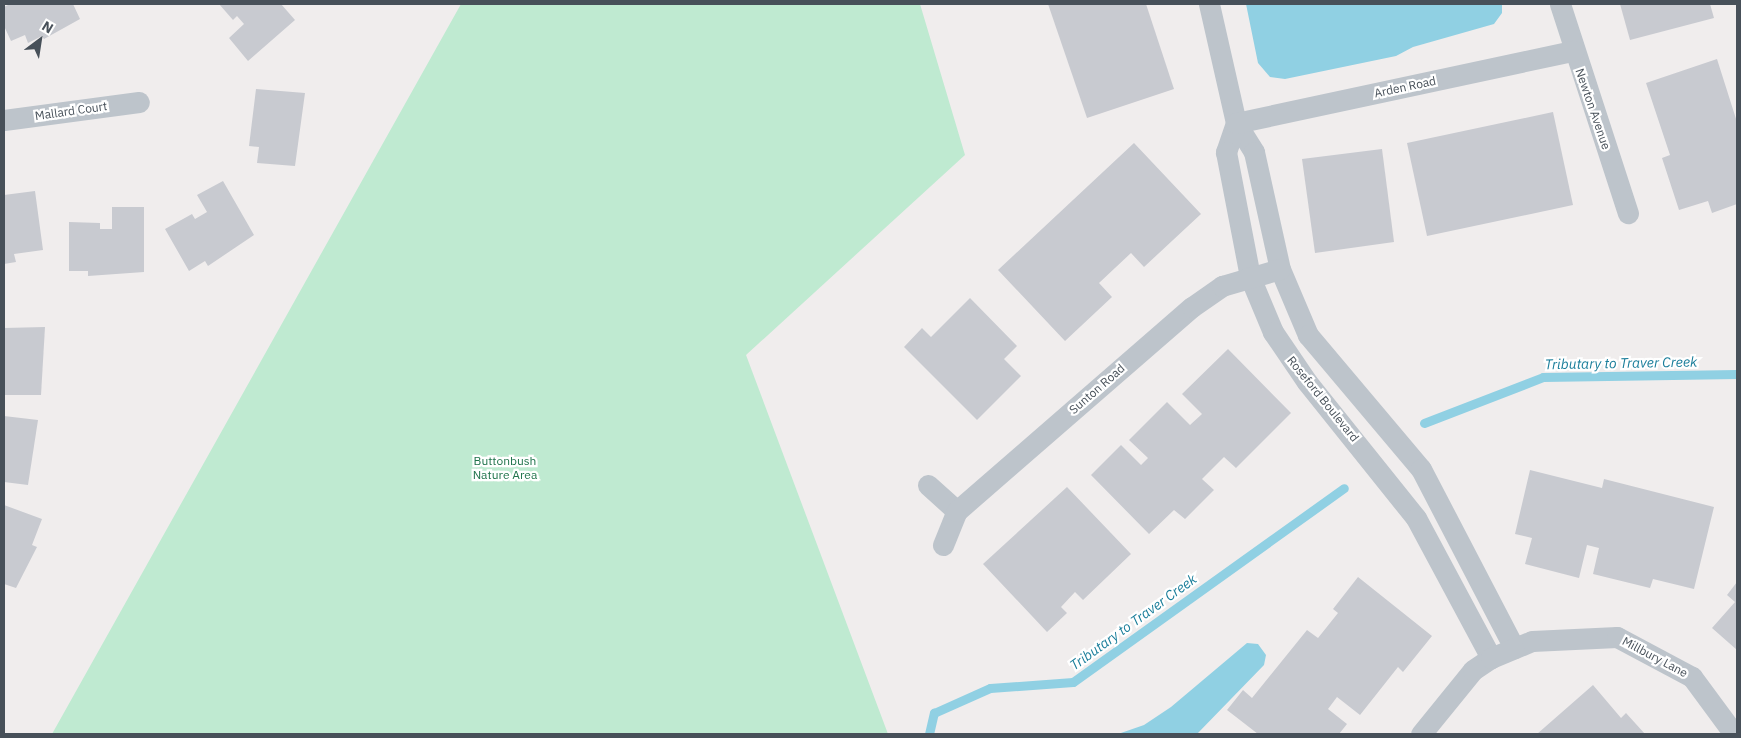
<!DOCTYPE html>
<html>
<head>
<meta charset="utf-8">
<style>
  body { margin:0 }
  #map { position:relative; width:1741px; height:738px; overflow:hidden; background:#f0eded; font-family:"IBM Plex Sans",sans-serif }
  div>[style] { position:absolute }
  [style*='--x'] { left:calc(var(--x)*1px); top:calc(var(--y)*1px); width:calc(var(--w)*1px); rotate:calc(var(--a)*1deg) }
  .green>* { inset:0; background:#bfead1 }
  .water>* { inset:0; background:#90d0e3 }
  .stream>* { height:9px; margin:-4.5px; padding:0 4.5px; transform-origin:4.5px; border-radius:4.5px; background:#90d0e3 }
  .building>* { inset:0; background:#c8cad0 }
  .street>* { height:21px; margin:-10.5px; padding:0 10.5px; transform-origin:10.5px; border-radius:10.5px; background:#bdc4cb }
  span { translate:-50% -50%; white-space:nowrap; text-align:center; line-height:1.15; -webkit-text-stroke:4.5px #fff; paint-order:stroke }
  .street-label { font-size:12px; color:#475059 }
  .park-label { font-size:12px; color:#1f734b }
  .water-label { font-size:14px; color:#197d9a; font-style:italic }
  .frame { position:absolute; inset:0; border:5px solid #475059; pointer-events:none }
  .north { position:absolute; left:15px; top:15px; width:50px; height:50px; -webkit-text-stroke:4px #fff; paint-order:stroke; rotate:31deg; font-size:14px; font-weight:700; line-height:20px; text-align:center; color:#475059 }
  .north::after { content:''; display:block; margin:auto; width:18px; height:22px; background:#475059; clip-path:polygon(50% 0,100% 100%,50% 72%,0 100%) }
</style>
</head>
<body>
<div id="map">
  <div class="green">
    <i style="clip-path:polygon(461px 4px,920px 4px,965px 155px,746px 355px,888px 734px,52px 734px)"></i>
  </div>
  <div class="water">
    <i style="clip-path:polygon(1246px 4px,1502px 4px,1502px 13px,1494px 24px,1413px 47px,1396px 56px,1285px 79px,1270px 77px,1258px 63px)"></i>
    <i style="clip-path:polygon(1247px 643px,1258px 644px,1266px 655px,1264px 665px,1197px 734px,1118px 734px,1144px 725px,1171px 707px)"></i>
  </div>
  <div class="stream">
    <i style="--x:1424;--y:423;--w:128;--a:-21.1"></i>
    <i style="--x:1543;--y:377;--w:194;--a:-0.9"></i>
    <i style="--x:929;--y:734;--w:22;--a:-77"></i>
    <i style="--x:934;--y:713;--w:61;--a:-24.1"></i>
    <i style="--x:990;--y:688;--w:83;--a:-4.1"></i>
    <i style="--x:1073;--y:682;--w:333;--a:-35.6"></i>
  </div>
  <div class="building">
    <i style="clip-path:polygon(10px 4px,73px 4px,80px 19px,44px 39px,42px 36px,28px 43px,25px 35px,11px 41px,4px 26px,4px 7px)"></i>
    <i style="clip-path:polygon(219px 4px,281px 4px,295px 20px,248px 61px,229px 38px,244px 24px,237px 16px,233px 20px)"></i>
    <i style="clip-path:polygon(1048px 4px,1146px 4px,1174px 89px,1087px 118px)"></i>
    <i style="clip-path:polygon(1620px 4px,1710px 4px,1714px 18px,1630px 40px)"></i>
    <i style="clip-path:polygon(1717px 59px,1737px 122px,1737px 204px,1712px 213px,1708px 201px,1679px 210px,1662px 158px,1670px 155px,1646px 83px)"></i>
    <i style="clip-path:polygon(256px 89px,305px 93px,295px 166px,257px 163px,259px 147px,249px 146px)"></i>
    <i style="clip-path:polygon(1553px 112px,1573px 205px,1427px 236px,1407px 143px)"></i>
    <i style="clip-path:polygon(1134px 143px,1201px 214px,1144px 267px,1131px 253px,1099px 283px,1112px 297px,1065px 341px,998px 270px)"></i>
    <i style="clip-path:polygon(1382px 149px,1394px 242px,1315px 253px,1302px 159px)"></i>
    <i style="clip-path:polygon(223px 181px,254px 235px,208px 266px,205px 261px,189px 271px,165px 229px,192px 214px,195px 219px,207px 212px,197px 195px)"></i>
    <i style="clip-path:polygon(35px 191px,43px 250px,14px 254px,16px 262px,4px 264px,4px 195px)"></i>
    <i style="clip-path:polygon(112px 207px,144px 207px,144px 272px,88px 276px,88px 271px,69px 271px,69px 222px,100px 223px,100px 229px,112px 229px)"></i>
    <i style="clip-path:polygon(970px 298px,1017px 346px,1004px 359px,1021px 376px,977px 420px,904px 347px,922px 328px,931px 337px)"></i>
    <i style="clip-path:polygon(45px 327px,41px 395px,4px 395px,4px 328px)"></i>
    <i style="clip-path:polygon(1228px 349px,1291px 413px,1236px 468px,1224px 457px,1202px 479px,1214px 490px,1185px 519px,1174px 510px,1149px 534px,1091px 475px,1121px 445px,1141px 465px,1148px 458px,1129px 440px,1167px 402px,1190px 425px,1202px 414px,1182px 394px)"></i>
    <i style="clip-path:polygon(4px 416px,38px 420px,28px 485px,4px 482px)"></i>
    <i style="clip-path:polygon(1530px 470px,1602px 488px,1604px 479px,1714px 507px,1694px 589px,1653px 579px,1650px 588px,1593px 574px,1599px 548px,1587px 545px,1579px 578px,1525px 564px,1532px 538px,1515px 534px)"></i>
    <i style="clip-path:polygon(1067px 487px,1131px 554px,1083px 600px,1075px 592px,1061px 607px,1067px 613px,1047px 632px,983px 564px)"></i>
    <i style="clip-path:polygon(4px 505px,42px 519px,32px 545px,37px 547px,16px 588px,4px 584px)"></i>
    <i style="clip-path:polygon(1358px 577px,1432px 636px,1403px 672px,1398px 667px,1360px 715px,1337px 697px,1328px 709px,1347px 724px,1339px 734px,1258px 734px,1227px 710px,1243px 690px,1252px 698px,1307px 630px,1318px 638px,1338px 613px,1333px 609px)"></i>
    <i style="clip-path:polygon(1737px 582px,1737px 650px,1712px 628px,1735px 602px,1727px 595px)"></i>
    <i style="clip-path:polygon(1593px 685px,1621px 718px,1626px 713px,1645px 734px,1537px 734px)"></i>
  </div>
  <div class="street">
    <i style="--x:1209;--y:4;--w:122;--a:77.2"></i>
    <i style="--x:1236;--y:123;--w:34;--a:58"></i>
    <i style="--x:1254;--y:152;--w:120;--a:77.5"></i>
    <i style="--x:1280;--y:269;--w:72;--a:67"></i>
    <i style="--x:1308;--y:335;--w:175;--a:49.9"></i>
    <i style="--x:1421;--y:469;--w:202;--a:62.5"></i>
    <i style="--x:1560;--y:4;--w:220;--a:72"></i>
    <i style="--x:4;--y:120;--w:136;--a:-7.6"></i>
    <i style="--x:1236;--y:123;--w:31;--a:109"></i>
    <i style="--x:1226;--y:152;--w:127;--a:79.1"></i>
    <i style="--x:1250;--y:277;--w:60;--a:67.3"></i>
    <i style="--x:1273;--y:332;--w:60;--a:55.8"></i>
    <i style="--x:1307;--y:382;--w:174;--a:51.3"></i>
    <i style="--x:1416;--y:518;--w:159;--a:61.8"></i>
    <i style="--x:1236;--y:123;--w:345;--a:-12.1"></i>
    <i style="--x:928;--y:485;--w:39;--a:42"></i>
    <i style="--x:943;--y:545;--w:37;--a:-68"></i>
    <i style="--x:957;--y:511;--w:311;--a:-41"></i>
    <i style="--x:1192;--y:307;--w:37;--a:-35"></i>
    <i style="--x:1222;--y:286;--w:60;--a:-16.3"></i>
    <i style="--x:1421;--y:734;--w:82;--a:-50.9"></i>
    <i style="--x:1473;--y:670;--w:22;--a:-34"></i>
    <i style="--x:1491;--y:658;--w:44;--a:-22.5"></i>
    <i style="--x:1532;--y:641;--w:85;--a:-2.7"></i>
    <i style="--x:1617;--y:637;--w:85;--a:28.1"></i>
    <i style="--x:1692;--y:677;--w:71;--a:53.6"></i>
  </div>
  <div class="street-label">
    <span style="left:1405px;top:87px;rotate:-12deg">Arden Road</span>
    <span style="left:1593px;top:109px;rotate:71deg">Newton Avenue</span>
    <span style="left:71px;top:111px;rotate:-8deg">Mallard Court</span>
    <span style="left:1097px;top:389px;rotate:-41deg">Sunton Road</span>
    <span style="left:1323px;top:399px;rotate:51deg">Roseford Boulevard</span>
    <span style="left:1655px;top:657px;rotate:28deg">Millbury Lane</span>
  </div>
  <div class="park-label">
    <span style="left:505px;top:468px">Buttonbush<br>Nature Area</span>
  </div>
  <div class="water-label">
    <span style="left:1621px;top:363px;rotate:-1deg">Tributary to Traver Creek</span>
    <span style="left:1133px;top:622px;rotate:-36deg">Tributary to Traver Creek</span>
  </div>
  <div class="frame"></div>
  <div class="north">N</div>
</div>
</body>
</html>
